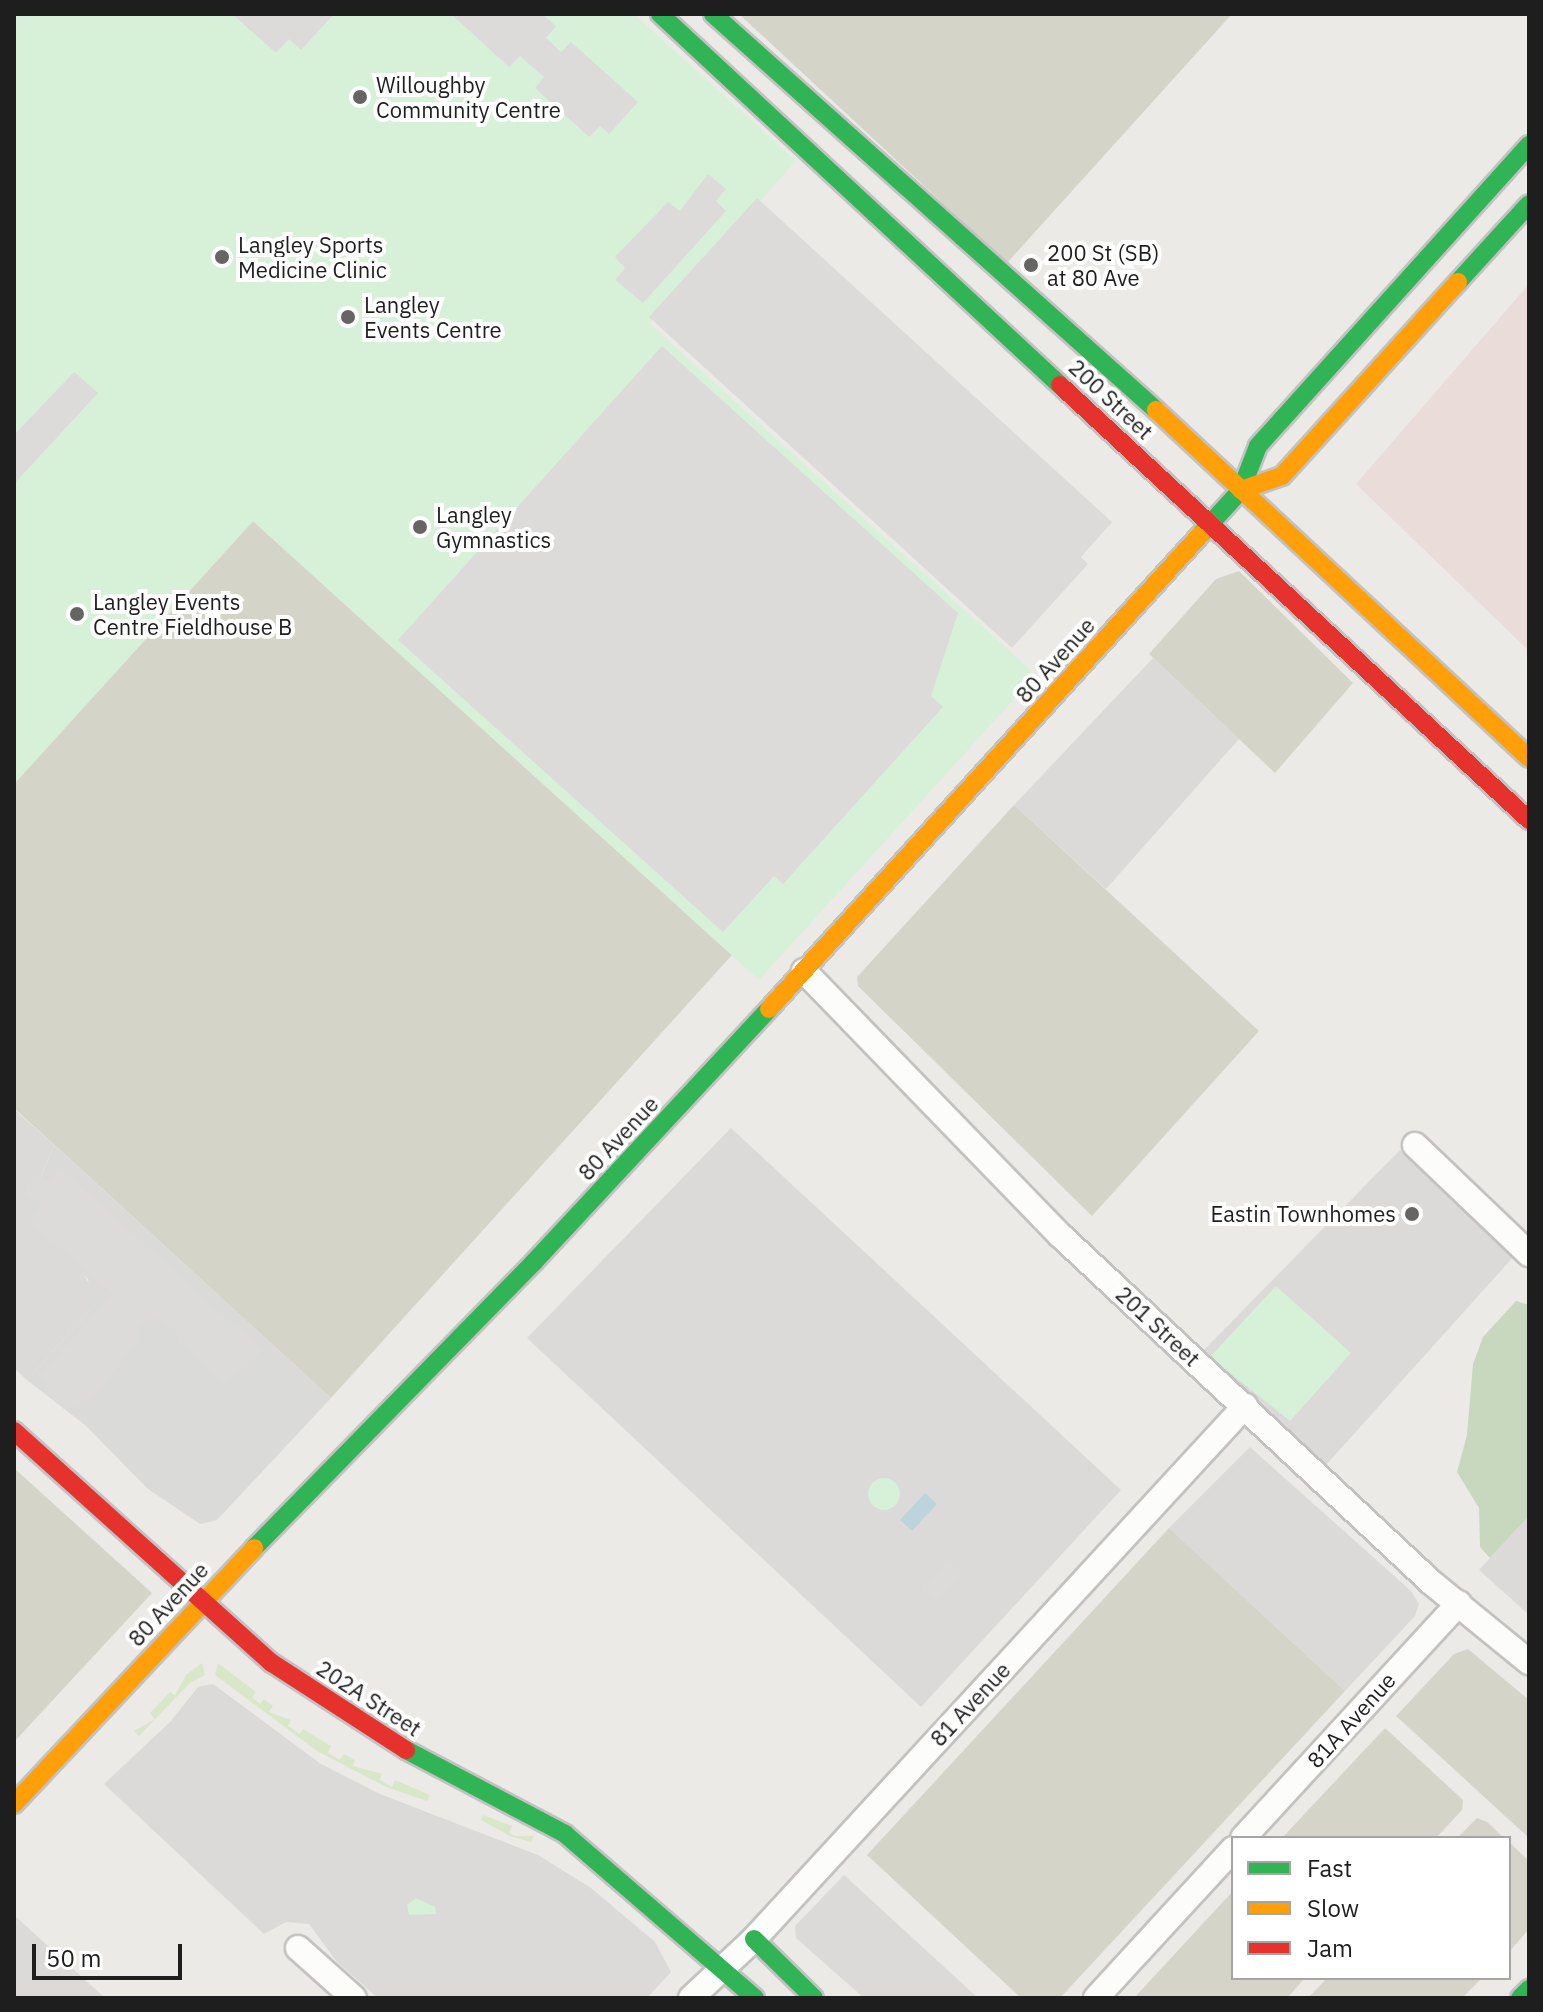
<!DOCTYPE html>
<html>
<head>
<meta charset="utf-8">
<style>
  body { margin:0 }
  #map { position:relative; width:1543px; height:2012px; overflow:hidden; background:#eceae7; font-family:"IBM Plex Sans",sans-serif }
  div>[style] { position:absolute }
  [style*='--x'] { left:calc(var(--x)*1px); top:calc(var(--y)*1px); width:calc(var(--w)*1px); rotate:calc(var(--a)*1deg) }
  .residential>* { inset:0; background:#dbdad8 }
  .commercial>* { inset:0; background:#e9dcd9 }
  .religious>* { inset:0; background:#dadad8 }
  .construction>* { inset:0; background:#d4d4c9 }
  .grass>* { inset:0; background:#d8e7c8 }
  .forest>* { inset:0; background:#c7d8be }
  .park>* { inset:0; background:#d7f0d8 }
  .round { border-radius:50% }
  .parking>* { inset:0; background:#dcdbda }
  .water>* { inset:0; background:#bdd4dc }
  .roads { filter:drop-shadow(2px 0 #c3c2c1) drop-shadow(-2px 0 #c3c2c1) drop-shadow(0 2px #c3c2c1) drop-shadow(0 -2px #c3c2c1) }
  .street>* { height:24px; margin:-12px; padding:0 12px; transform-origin:12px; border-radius:12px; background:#fcfcfb }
  .fast>* { height:18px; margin:-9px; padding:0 9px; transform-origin:9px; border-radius:9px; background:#30b455 }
  .slow>* { height:18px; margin:-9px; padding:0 9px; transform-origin:9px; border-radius:9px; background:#ff9f0a }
  .jam>* { height:18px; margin:-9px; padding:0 9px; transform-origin:9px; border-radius:9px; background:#e5322d }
  .dots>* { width:22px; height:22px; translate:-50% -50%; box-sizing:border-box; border:4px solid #fff; border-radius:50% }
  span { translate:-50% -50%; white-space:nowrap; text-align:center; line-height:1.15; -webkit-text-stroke:8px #fff; paint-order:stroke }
  .poi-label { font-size:22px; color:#1e1e1e }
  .left { translate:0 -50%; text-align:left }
  .right { translate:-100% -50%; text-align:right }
  .street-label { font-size:22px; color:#1e1e1e }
  .frame { position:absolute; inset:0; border:16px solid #1e1e1e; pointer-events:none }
  .legend { position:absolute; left:1231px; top:1836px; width:280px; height:144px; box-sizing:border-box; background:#fff; border:2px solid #a5a5a5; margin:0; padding:10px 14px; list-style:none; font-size:24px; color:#1e1e1e }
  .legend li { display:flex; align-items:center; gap:16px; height:40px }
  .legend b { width:40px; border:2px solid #a5a5a5 }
  .scale { position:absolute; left:32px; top:1944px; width:150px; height:36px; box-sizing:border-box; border:4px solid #1e1e1e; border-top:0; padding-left:10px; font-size:24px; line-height:28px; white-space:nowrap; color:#1e1e1e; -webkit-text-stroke:6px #fff; paint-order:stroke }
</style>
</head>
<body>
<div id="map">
  <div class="residential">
    <i style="clip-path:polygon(1153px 658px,1239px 739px,1106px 889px,1014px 805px)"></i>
    <i style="clip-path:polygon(14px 1109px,54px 1145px,32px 1197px,92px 1288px,91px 1309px,27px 1380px,14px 1368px)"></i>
    <i style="clip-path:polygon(731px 1128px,1121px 1490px,921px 1707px,527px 1338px)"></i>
    <i style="clip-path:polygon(1400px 1150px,1516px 1254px,1326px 1465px,1201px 1353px)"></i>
    <i style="clip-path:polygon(1250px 1447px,1411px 1591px,1419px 1604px,1415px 1616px,1345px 1691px,1169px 1528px)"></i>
    <i style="clip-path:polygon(1529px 1516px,1529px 1615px,1479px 1570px)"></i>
    <i style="clip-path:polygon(213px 1684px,321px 1764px,380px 1794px,538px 1855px,591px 1888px,655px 1942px,671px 1972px,647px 1998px,378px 1998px,337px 1962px,309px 1924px,286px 1922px,264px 1934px,104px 1784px,170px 1722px,198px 1687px)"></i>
    <i style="clip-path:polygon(844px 1875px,978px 1998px,864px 1998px,796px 1938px,795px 1926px)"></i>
    <i style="clip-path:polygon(14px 1915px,105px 1998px,14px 1998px)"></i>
  </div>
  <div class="commercial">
    <i style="clip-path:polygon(1529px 284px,1529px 651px,1356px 484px)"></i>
  </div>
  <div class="religious">
    <i style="clip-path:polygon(54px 1145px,331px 1398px,217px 1520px,200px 1524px,148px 1489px,85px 1425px,27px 1380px,91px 1309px,88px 1279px,23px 1220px)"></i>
  </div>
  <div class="construction">
    <i style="clip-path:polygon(739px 14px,1232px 14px,1007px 263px)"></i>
    <i style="clip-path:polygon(253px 521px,732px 955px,331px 1398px,14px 1108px,14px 784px)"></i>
    <i style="clip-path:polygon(1239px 571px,1353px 683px,1275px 773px,1149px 654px,1216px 579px)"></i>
    <i style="clip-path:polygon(1014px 805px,1259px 1031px,1092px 1216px,858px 986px,857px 977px)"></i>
    <i style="clip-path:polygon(14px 1468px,152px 1593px,14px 1742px)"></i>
    <i style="clip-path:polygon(1169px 1528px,1345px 1691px,1060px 1998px,1021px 1998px,867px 1855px)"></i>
    <i style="clip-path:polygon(1468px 1649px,1529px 1700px,1529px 1838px,1396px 1716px,1454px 1654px)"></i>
    <i style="clip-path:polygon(1385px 1728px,1463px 1800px,1462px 1810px,1436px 1838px,1282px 1838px)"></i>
    <i style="clip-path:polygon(1477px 1818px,1487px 1822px,1504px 1838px,1457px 1838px)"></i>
    <i style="clip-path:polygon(1509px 1842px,1529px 1861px,1529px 1929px,1509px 1952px)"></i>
    <i style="clip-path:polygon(1233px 1891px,1233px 1978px,1305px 1978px,1287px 1998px,1134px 1998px)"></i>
    <i style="clip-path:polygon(1327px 1978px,1482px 1978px,1462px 1998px,1308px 1998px)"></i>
  </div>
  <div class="grass">
    <i style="clip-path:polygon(202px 1663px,205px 1675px,190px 1683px,139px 1736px,134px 1731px,155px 1719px,150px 1713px,170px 1692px,175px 1695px,186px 1675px)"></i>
    <i style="clip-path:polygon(218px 1663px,256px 1692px,252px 1697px,260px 1704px,264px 1699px,273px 1706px,269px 1712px,291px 1720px,288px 1726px,300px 1734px,303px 1729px,331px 1746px,328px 1753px,340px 1760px,344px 1754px,355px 1760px,353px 1766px,382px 1774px,380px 1780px,392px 1787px,395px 1780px,430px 1795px,427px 1801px,386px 1787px,317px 1751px,215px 1675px)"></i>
    <i style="clip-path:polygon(483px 1815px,512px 1826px,509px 1833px,515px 1836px,534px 1836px,531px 1842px,510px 1836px,481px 1820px)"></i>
  </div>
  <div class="forest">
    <i style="clip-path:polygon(1516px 1301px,1529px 1305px,1529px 1516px,1490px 1558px,1480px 1547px,1479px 1508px,1457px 1472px,1467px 1435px,1473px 1364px,1483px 1337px)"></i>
  </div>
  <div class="park">
    <i style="clip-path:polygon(14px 14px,634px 14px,796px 161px,650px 324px,1036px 675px,759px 980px,253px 521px,14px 784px)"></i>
    <i style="clip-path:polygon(1276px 1286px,1351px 1353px,1290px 1421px,1210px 1357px)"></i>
    <i class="round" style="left:868px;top:1478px;width:32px;height:32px"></i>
    <i style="clip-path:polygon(416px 1898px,435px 1907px,436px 1914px,409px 1915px,407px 1905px)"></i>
  </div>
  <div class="parking">
    <i style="clip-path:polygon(232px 14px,334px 14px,301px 50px,289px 39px,276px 53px)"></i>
    <i style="clip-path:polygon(451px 14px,542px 14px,556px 26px,546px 38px,561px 52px,571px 42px,638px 102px,609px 134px,600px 126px,589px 137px,535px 88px,544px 77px,520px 56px,509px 67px)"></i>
    <i style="clip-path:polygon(708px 174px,726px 189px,716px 201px,726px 211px,643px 303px,615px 280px,625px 268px,615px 257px,668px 202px,680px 211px)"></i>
    <i style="clip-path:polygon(757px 198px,1112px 522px,1081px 557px,1088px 564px,1012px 648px,649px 317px)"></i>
    <i style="clip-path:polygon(662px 346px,958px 613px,931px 696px,943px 707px,783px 884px,774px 876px,723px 932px,398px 640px)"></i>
    <i style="clip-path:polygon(74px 372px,98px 393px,14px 484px,14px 435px)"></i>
    <i style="clip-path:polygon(62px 1170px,263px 1351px,224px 1385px,180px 1343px,178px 1334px,158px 1316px,152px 1317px,137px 1327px,137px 1344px,93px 1396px,64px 1409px,46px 1391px,48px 1382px,40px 1375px,112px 1296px,123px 1303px,31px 1222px,43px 1205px,24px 1191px,35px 1175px,49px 1181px)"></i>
    <i style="clip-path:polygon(948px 1561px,963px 1575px,936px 1599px,923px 1588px)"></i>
  </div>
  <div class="water">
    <i style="clip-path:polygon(925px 1493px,937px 1504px,912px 1531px,900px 1520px)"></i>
  </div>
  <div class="roads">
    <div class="street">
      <i style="--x:804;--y:971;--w:369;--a:45.9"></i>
      <i style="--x:1061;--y:1236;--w:508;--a:43.09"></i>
      <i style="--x:1432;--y:1583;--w:125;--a:39.2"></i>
      <i style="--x:1415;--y:1145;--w:158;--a:43.7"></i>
      <i style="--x:1243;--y:1838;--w:319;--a:-47.4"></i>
      <i style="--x:298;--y:1948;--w:75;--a:41.8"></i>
      <i style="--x:691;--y:1998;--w:86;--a:-43.1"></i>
      <i style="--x:754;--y:1939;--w:725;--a:-47.35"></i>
      <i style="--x:1096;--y:1998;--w:202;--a:-47.4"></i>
    </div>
    <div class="fast">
      <i style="--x:660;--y:14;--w:546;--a:42.85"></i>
      <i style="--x:713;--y:14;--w:594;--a:41.79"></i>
      <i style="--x:1458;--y:282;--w:105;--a:-47.7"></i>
      <i style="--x:1201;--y:534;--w:59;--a:-47.7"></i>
      <i style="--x:1241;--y:490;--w:47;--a:-68.9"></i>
      <i style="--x:1258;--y:446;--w:405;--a:-48"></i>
      <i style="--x:254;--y:1548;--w:400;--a:-45.6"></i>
      <i style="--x:534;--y:1262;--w:345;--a:-47.1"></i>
      <i style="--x:406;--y:1750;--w:180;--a:27.8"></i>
      <i style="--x:565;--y:1834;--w:251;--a:40.8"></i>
      <i style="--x:754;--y:1939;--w:84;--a:44.5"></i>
      <i style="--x:1520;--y:1998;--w:13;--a:-45"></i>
    </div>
    <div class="slow">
      <i style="--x:1156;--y:410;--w:510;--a:43.01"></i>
      <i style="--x:1241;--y:490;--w:43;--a:-18.9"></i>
      <i style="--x:1282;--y:476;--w:262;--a:-47.8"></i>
      <i style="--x:769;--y:1009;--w:642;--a:-47.71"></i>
      <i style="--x:14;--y:1804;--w:351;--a:-46.8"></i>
    </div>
    <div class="jam">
      <i style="--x:1060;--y:385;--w:640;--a:42.85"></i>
      <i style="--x:14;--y:1431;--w:347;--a:42"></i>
      <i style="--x:272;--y:1663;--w:160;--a:33"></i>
    </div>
  </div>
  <div class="dots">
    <i style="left:360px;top:97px;background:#666564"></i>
    <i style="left:222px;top:257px;background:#666564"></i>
    <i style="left:1031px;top:265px;background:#666564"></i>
    <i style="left:348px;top:317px;background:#666564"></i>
    <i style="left:420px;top:527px;background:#666564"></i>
    <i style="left:77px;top:614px;background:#666564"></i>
    <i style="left:1412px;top:1214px;background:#666564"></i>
  </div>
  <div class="poi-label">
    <span class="left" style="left:376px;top:97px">Willoughby<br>Community Centre</span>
    <span class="left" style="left:238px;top:257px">Langley Sports<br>Medicine Clinic</span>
    <span class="left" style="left:1047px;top:265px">200 St (SB)<br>at 80 Ave</span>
    <span class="left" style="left:364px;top:317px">Langley<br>Events Centre</span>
    <span class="left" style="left:436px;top:527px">Langley<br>Gymnastics</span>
    <span class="left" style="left:93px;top:614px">Langley Events<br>Centre Fieldhouse B</span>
    <span class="right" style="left:1396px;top:1214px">Eastin Townhomes</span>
  </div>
  <div class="street-label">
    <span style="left:1111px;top:399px;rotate:43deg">200 Street</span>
    <span style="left:1055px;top:660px;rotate:-48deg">80 Avenue</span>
    <span style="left:618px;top:1138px;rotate:-47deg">80 Avenue</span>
    <span style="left:1158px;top:1326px;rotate:43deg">201 Street</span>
    <span style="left:168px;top:1604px;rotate:-47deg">80 Avenue</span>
    <span style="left:369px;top:1698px;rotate:33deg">202A Street</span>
    <span style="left:970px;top:1704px;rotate:-47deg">81 Avenue</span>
    <span style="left:1351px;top:1720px;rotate:-48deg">81A Avenue</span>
  </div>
  <div class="frame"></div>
  <ul class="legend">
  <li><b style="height:10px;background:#30b455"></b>Fast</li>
  <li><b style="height:10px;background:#ff9f0a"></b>Slow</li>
  <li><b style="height:10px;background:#e5322d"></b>Jam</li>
  </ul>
  <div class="scale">50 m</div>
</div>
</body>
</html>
